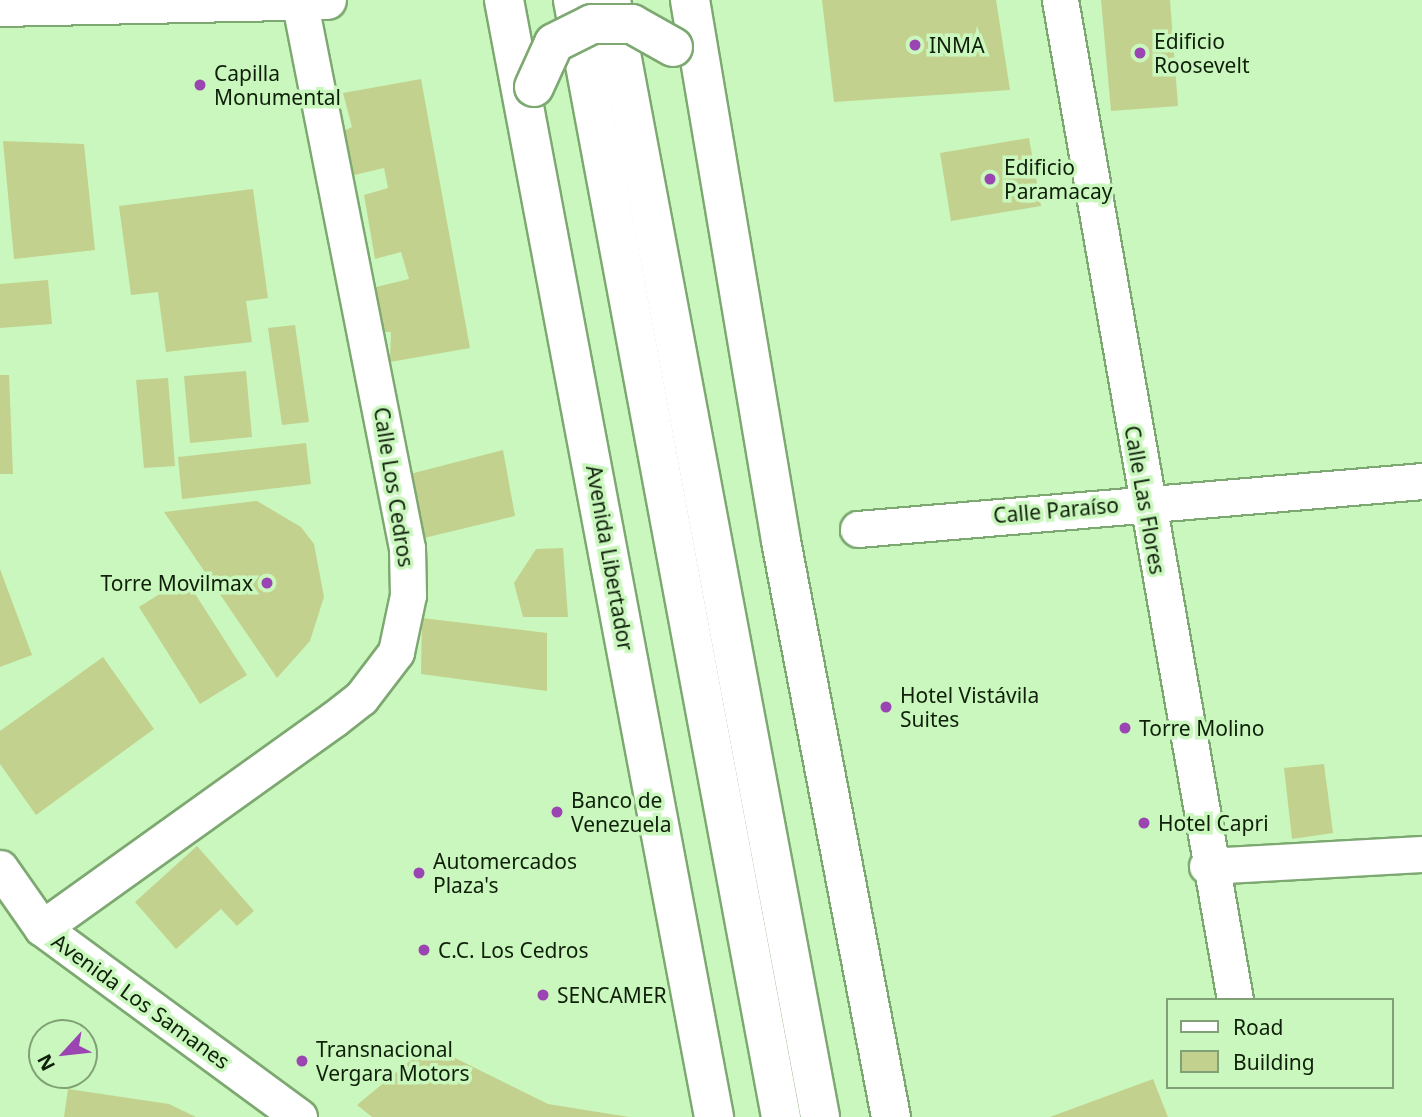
<!DOCTYPE html>
<html>
<head>
<meta charset="utf-8">
<style>
  body { margin:0 }
  #map { position:relative; width:1422px; height:1117px; overflow:hidden; background:#caf7bd; font-family:"Noto Sans",sans-serif }
  div>[style] { position:absolute }
  [style*='--x'] { left:calc(var(--x)*1px); top:calc(var(--y)*1px); width:calc(var(--w)*1px); rotate:calc(var(--a)*1deg) }
  .building>* { inset:0; background:#c2d28e }
  .roads { filter:drop-shadow(2px 0 #7da871) drop-shadow(-2px 0 #7da871) drop-shadow(0 2px #7da871) drop-shadow(0 -2px #7da871) }
  .street>* { height:35px; margin:-17.5px; padding:0 17.5px; transform-origin:17.5px; border-radius:17.5px; background:#fff }
  .secondary>* { height:38px; margin:-19px; padding:0 19px; transform-origin:19px; border-radius:19px; background:#fff }
  .primary>* { height:38px; margin:-19px; padding:0 19px; transform-origin:19px; border-radius:19px; background:#fff }
  .bridges { filter:drop-shadow(2px 0 #7da871) drop-shadow(-2px 0 #7da871) drop-shadow(0 2px #7da871) drop-shadow(0 -2px #7da871) }
  .secondary-bridge>* { height:38px; margin:-19px; padding:0 19px; transform-origin:19px; border-radius:19px; background:#fff }
  .dots>* { width:19px; height:19px; translate:-50% -50%; box-sizing:border-box; border:4px solid #caf7bd; border-radius:50% }
  span { translate:-50% -50%; white-space:nowrap; text-align:center; line-height:1.15; -webkit-text-stroke:7px #caf7bd; paint-order:stroke }
  .poi-label { font-size:21px; color:#0f1f0a }
  .left { translate:0 -50%; text-align:left }
  .right { translate:-100% -50%; text-align:right }
  .street-label { font-size:21px; color:#0f1f0a }
  .legend { position:absolute; left:1166px; top:998px; width:228px; height:91px; box-sizing:border-box; background:#caf7bd; border:2px solid #7fa175; margin:0; padding:9px 12px; list-style:none; font-size:21px; color:#0f1f0a }
  .legend li { display:flex; align-items:center; gap:14px; height:35px }
  .legend b { width:35px; border:2px solid #7fa175 }
  .north { position:absolute; left:28px; top:1019px; width:70px; height:70px; box-sizing:border-box; background:#caf7bd; border:2px solid #7fa175; border-radius:50%; rotate:243deg; font-size:19px; font-weight:700; line-height:28px; text-align:center; color:#0f1f0a }
  .north::after { content:''; display:block; margin:auto; width:24px; height:32px; background:#9b45b2; clip-path:polygon(50% 0,100% 100%,50% 72%,0 100%) }
</style>
</head>
<body>
<div id="map">
  <div class="building">
    <i style="clip-path:polygon(822px 0,996px 0,1010px 90px,834px 102px)"></i>
    <i style="clip-path:polygon(1101px 0,1170px 0,1178px 106px,1111px 111px)"></i>
    <i style="clip-path:polygon(421px 79px,470px 348px,390px 362px,391px 332px,381px 332px,372px 288px,409px 279px,401px 252px,375px 259px,364px 195px,388px 188px,384px 168px,350px 176px,340px 133px,352px 127px,343px 93px)"></i>
    <i style="clip-path:polygon(1029px 138px,1041px 206px,951px 221px,940px 153px)"></i>
    <i style="clip-path:polygon(3px 141px,84px 144px,95px 250px,14px 259px)"></i>
    <i style="clip-path:polygon(253px 189px,268px 298px,246px 301px,252px 342px,166px 352px,158px 292px,131px 295px,119px 206px)"></i>
    <i style="clip-path:polygon(48px 280px,52px 324px,0 328px,0 284px)"></i>
    <i style="clip-path:polygon(295px 325px,309px 422px,282px 425px,268px 328px)"></i>
    <i style="clip-path:polygon(246px 371px,252px 437px,190px 443px,184px 376px)"></i>
    <i style="clip-path:polygon(0 375px,9px 375px,13px 474px,0 474px)"></i>
    <i style="clip-path:polygon(168px 378px,175px 466px,144px 468px,136px 380px)"></i>
    <i style="clip-path:polygon(306px 443px,311px 484px,182px 499px,178px 457px)"></i>
    <i style="clip-path:polygon(503px 450px,515px 516px,424px 538px,410px 474px)"></i>
    <i style="clip-path:polygon(257px 501px,301px 527px,314px 544px,324px 597px,310px 641px,277px 678px,164px 512px)"></i>
    <i style="clip-path:polygon(563px 548px,568px 617px,523px 617px,514px 583px,536px 549px)"></i>
    <i style="clip-path:polygon(0 569px,32px 655px,0 667px)"></i>
    <i style="clip-path:polygon(185px 578px,247px 675px,200px 704px,139px 607px)"></i>
    <i style="clip-path:polygon(422px 618px,547px 633px,547px 691px,421px 674px)"></i>
    <i style="clip-path:polygon(103px 657px,154px 729px,36px 815px,0 764px,0 731px)"></i>
    <i style="clip-path:polygon(1324px 764px,1333px 833px,1292px 839px,1284px 768px)"></i>
    <i style="clip-path:polygon(197px 846px,254px 911px,237px 926px,221px 909px,176px 949px,135px 902px)"></i>
    <i style="clip-path:polygon(429px 1045px,548px 1104px,629px 1117px,372px 1117px,357px 1105px)"></i>
    <i style="clip-path:polygon(1153px 1079px,1168px 1117px,1050px 1117px)"></i>
    <i style="clip-path:polygon(68px 1089px,169px 1104px,196px 1117px,64px 1117px)"></i>
  </div>
  <div class="roads">
    <div class="street">
      <i style="--x:1060;--y:0;--w:1015;--a:80.07"></i>
      <i style="--x:858;--y:529;--w:566;--a:-4.86"></i>
      <i style="--x:1207;--y:866;--w:215;--a:-3.2"></i>
      <i style="--x:0;--y:868;--w:73;--a:55"></i>
      <i style="--x:42;--y:928;--w:319;--a:36.3"></i>
      <i style="--x:42;--y:928;--w:359;--a:-35.6"></i>
      <i style="--x:334;--y:719;--w:34;--a:-38"></i>
      <i style="--x:361;--y:698;--w:58;--a:-52.7"></i>
      <i style="--x:396;--y:652;--w:58;--a:-78.1"></i>
      <i style="--x:408;--y:595;--w:47;--a:-91.2"></i>
      <i style="--x:407;--y:548;--w:554;--a:-101.13"></i>
    </div>
    <div class="secondary">
      <i style="--x:504;--y:0;--w:1137;--a:79.35"></i>
      <i style="--x:690;--y:0;--w:549;--a:80.45"></i>
      <i style="--x:781;--y:541;--w:586;--a:79.19"></i>
      <i style="--x:0;--y:7;--w:327;--a:-1.2"></i>
    </div>
    <div class="primary">
      <i style="--x:573;--y:0;--w:1136;--a:79.45"></i>
      <i style="--x:611;--y:0;--w:1136;--a:79.4"></i>
    </div>
  </div>
  <div class="bridges">
    <div class="secondary-bridge">
      <i style="--x:534;--y:87;--w:48;--a:-65.6"></i>
      <i style="--x:554;--y:43;--w:42;--a:-26.6"></i>
      <i style="--x:592;--y:24;--w:40;--a:0"></i>
      <i style="--x:632;--y:24;--w:47;--a:29.3"></i>
    </div>
  </div>
  <div class="dots">
    <i style="left:915px;top:45px;background:#9b45b2"></i>
    <i style="left:1140px;top:53px;background:#9b45b2"></i>
    <i style="left:200px;top:85px;background:#9b45b2"></i>
    <i style="left:990px;top:179px;background:#9b45b2"></i>
    <i style="left:267px;top:583px;background:#9b45b2"></i>
    <i style="left:886px;top:707px;background:#9b45b2"></i>
    <i style="left:1125px;top:728px;background:#9b45b2"></i>
    <i style="left:557px;top:812px;background:#9b45b2"></i>
    <i style="left:1144px;top:823px;background:#9b45b2"></i>
    <i style="left:419px;top:873px;background:#9b45b2"></i>
    <i style="left:424px;top:950px;background:#9b45b2"></i>
    <i style="left:543px;top:995px;background:#9b45b2"></i>
    <i style="left:302px;top:1061px;background:#9b45b2"></i>
  </div>
  <div class="poi-label">
    <span class="left" style="left:1154px;top:53px">Edificio<br>Roosevelt</span>
    <span class="left" style="left:929px;top:45px">INMA</span>
    <span class="left" style="left:214px;top:85px">Capilla<br>Monumental</span>
    <span class="left" style="left:1004px;top:179px">Edificio<br>Paramacay</span>
    <span class="right" style="left:253px;top:583px">Torre Movilmax</span>
    <span class="left" style="left:900px;top:707px">Hotel Vistávila<br>Suites</span>
    <span class="left" style="left:1139px;top:728px">Torre Molino</span>
    <span class="left" style="left:571px;top:812px">Banco de<br>Venezuela</span>
    <span class="left" style="left:1158px;top:823px">Hotel Capri</span>
    <span class="left" style="left:433px;top:873px">Automercados<br>Plaza's</span>
    <span class="left" style="left:438px;top:950px">C.C. Los Cedros</span>
    <span class="left" style="left:557px;top:995px">SENCAMER</span>
    <span class="left" style="left:316px;top:1061px">Transnacional<br>Vergara Motors</span>
  </div>
  <div class="street-label">
    <span style="left:394px;top:487px;rotate:81deg">Calle Los Cedros</span>
    <span style="left:1145px;top:500px;rotate:80deg">Calle Las Flores</span>
    <span style="left:1056px;top:510px;rotate:-5deg">Calle Paraíso</span>
    <span style="left:610px;top:558px;rotate:80deg">Avenida Libertador</span>
    <span style="left:141px;top:1001px;rotate:36deg">Avenida Los Samanes</span>
  </div>
  <ul class="legend">
  <li><b style="height:9px;background:#fff"></b>Road</li>
  <li><b style="height:19px;background:#c2d28e"></b>Building</li>
  </ul>
  <div class="north">N</div>
</div>
</body>
</html>
